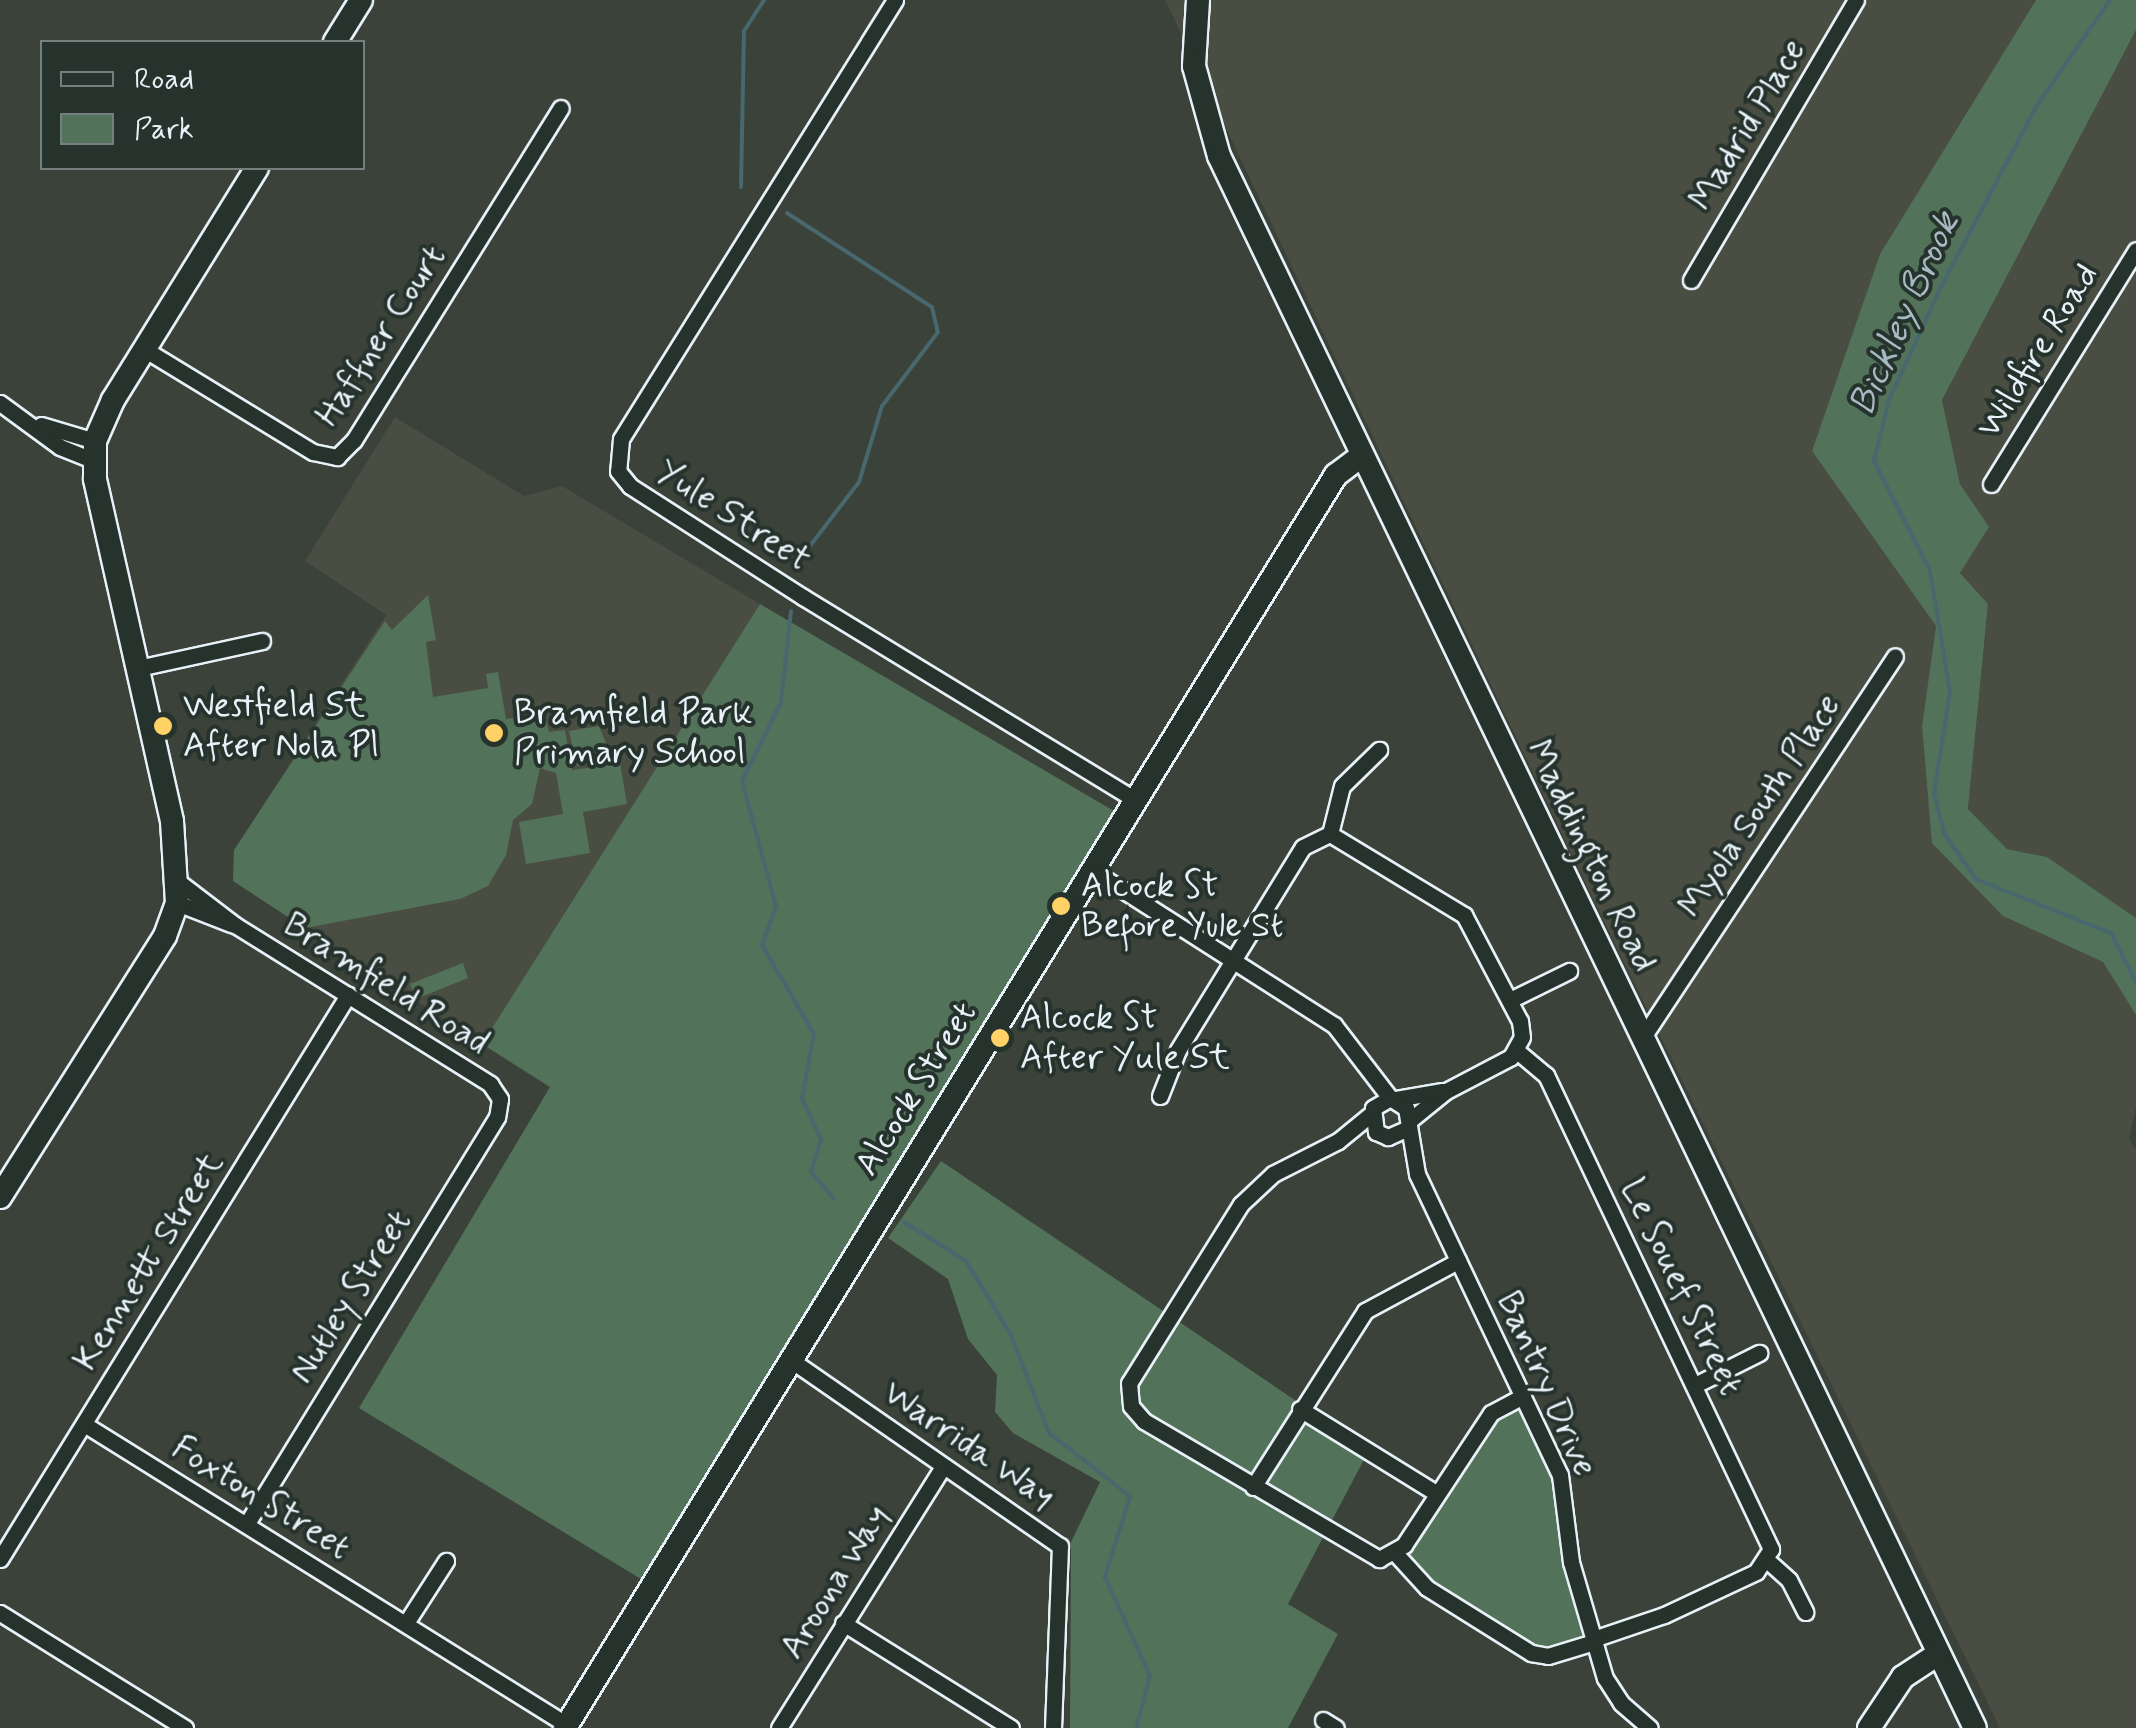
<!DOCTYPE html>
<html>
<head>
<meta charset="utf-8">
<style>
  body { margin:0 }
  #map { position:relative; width:2136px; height:1728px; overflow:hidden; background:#3b4239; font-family:Mynerve,sans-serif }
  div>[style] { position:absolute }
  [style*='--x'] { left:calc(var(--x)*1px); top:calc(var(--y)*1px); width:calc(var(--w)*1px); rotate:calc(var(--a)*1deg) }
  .built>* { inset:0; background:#4a4d41 }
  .green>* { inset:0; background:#53725a }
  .stream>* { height:4px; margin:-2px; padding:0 2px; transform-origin:2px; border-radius:2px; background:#48676e }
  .roads { filter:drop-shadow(2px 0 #e8f1f8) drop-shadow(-2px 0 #e8f1f8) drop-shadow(0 2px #e8f1f8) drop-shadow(0 -2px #e8f1f8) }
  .minor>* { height:15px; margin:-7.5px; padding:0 7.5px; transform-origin:7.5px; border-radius:7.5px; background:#26332d }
  .secondary>* { height:22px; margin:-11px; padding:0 11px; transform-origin:11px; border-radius:11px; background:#26332d }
  .dots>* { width:28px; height:28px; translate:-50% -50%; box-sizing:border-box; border:5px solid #26332d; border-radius:50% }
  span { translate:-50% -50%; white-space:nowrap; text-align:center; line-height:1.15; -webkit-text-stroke:8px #26332d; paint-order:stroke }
  .street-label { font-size:35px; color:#e8f1f8 }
  .poi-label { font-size:35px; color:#e8f1f8 }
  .left { translate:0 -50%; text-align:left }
  .water-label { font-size:38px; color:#a8bac1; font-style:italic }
  .legend { position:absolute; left:40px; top:40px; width:325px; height:130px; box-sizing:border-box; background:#26332d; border:2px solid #747f7e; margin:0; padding:12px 18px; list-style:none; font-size:30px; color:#e8f1f8 }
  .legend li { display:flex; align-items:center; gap:20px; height:50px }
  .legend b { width:50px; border:2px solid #747f7e }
</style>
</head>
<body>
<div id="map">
  <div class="built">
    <i style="clip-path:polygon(1165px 0,2036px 0,1880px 254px,1812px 451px,1936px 626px,1922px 726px,2003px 916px,2103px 962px,2136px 1015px,2136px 1107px,2129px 1139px,2136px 1150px,2136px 1728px,2000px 1728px,1593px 899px)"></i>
    <i style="clip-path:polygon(2136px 30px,2136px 918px,2047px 857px,2007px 849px,1968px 809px,1988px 605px,1960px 573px,1989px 527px,1960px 484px,1942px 400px)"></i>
    <i style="clip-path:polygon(395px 417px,524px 496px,562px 486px,760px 604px,482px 1044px,233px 881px,234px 850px,386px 615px,305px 561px)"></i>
  </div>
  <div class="green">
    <i style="clip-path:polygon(2036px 0,2136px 0,2136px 30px,1942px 400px,1960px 484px,1989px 527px,1960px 573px,1988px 604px,1968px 809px,2007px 849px,2047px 857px,2136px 918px,2136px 1015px,2103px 962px,2003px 916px,1932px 843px,1922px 726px,1936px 626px,1812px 451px,1880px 254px)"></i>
    <i style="clip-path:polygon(428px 595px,436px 640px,426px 642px,433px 697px,488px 688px,486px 674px,498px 672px,506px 719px,545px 715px,549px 732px,565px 730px,572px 770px,620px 763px,627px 804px,583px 812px,590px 853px,526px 864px,519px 822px,563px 814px,556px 773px,540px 768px,532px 804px,513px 820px,506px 855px,488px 886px,460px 899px,305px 928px,233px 881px,234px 850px,385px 621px,392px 630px)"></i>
    <i style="clip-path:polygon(760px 604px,1114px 811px,641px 1579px,359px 1408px,550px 1087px,482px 1044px)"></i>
    <i style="clip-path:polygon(599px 726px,612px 758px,577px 766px,569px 731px)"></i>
    <i style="clip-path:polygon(463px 963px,468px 978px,416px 999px,410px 984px)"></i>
    <i style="clip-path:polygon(941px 1161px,1369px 1450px,1288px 1604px,1338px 1634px,1288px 1728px,1070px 1728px,1071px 1542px,1100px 1482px,1013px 1433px,995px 1412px,997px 1375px,968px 1339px,948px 1279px,888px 1238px)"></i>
    <i style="clip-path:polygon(1523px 1396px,1544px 1439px,1594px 1642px,1548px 1656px,1407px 1570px,1395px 1553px,1491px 1413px)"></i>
  </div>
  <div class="stream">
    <i style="--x:2110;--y:0;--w:128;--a:124.8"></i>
    <i style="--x:2037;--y:105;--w:206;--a:117.8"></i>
    <i style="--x:1941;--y:287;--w:124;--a:114.7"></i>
    <i style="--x:1889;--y:400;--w:63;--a:103.8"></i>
    <i style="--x:1874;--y:461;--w:123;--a:63"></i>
    <i style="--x:1930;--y:571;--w:123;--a:80.6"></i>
    <i style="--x:1950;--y:692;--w:102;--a:99"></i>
    <i style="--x:1934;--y:793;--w:41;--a:76"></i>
    <i style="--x:1944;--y:833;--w:56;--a:55.2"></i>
    <i style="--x:1976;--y:879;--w:145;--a:21.8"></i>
    <i style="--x:2111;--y:933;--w:55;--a:63"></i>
    <i style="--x:741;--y:187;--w:156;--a:-88.9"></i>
    <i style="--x:744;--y:31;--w:37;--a:-57"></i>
    <i style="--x:787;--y:213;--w:173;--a:33"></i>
    <i style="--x:932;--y:307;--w:26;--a:77"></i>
    <i style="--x:938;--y:332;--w:93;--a:127.1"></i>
    <i style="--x:882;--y:406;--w:79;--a:106.8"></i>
    <i style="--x:859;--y:482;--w:108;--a:127.5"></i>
    <i style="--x:791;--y:611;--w:92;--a:96.3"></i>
    <i style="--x:781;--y:702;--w:88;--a:116.3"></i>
    <i style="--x:742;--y:781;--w:130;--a:74.8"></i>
    <i style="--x:776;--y:906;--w:41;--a:109.7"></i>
    <i style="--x:762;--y:945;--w:103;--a:59.7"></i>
    <i style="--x:814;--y:1034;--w:66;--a:100.5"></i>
    <i style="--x:802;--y:1099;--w:44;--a:64.6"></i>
    <i style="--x:821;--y:1139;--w:34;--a:107"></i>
    <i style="--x:811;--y:1172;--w:35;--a:49"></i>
    <i style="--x:904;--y:1222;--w:73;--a:32.2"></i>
    <i style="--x:966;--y:1261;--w:84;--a:58.6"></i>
    <i style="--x:1010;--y:1333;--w:107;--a:68.7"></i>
    <i style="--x:1049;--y:1433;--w:103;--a:37.9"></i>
    <i style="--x:1130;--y:1496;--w:85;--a:107.2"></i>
    <i style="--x:1105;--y:1577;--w:109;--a:65.6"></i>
    <i style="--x:1150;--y:1676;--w:54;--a:105.1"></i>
  </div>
  <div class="roads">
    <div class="minor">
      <i style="--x:895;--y:0;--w:517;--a:121.97"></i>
      <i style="--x:621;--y:439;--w:32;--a:95"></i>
      <i style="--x:618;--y:471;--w:19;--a:51"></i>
      <i style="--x:630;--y:486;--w:206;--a:32.7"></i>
      <i style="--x:803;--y:597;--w:390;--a:31.4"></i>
      <i style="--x:1691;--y:280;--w:325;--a:-59.5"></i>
      <i style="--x:144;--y:349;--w:198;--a:31.4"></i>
      <i style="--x:313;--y:452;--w:25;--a:12"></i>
      <i style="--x:337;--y:457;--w:24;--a:-45"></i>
      <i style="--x:354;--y:440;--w:391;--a:-58.1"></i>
      <i style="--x:0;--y:403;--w:74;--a:36.3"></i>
      <i style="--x:60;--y:447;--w:35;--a:22"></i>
      <i style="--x:41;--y:425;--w:56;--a:16.5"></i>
      <i style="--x:1991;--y:484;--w:275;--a:-58.2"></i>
      <i style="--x:138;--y:668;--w:127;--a:-12.3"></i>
      <i style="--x:1330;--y:834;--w:49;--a:-76"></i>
      <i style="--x:1342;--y:786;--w:52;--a:-44.2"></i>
      <i style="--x:1093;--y:871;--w:286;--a:32.6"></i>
      <i style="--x:1334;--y:1025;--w:92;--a:52.5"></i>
      <i style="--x:180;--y:883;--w:69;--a:37.4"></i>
      <i style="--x:235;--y:925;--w:301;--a:31.9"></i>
      <i style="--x:490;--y:1084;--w:18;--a:56"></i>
      <i style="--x:500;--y:1099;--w:18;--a:99"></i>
      <i style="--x:497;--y:1117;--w:478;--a:121.6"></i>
      <i style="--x:177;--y:903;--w:58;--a:21.3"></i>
      <i style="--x:1510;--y:1000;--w:66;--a:-26.2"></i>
      <i style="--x:1641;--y:1040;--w:460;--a:-56.5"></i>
      <i style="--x:1517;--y:1051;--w:38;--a:40"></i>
      <i style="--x:1546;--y:1075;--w:525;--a:64.61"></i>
      <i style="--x:1771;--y:1549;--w:27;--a:123"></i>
      <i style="--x:1756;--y:1572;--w:102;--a:154.9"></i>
      <i style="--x:1664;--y:1615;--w:75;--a:161.3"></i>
      <i style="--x:1160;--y:1096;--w:49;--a:-68.6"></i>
      <i style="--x:1178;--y:1050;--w:238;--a:-58.4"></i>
      <i style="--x:1303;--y:847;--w:30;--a:-26"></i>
      <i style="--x:1330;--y:834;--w:157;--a:31.2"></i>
      <i style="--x:1464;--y:915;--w:120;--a:62.2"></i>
      <i style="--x:1520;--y:1021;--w:16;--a:83"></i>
      <i style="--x:1522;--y:1037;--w:23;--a:119"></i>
      <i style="--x:1511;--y:1057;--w:73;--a:152.4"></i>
      <i style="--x:1446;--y:1091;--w:48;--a:141"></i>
      <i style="--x:1396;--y:1099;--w:47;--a:-9.9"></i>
      <i style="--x:1371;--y:1114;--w:43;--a:140.7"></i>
      <i style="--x:1338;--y:1141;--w:73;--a:153.1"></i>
      <i style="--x:1273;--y:1174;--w:44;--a:136.8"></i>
      <i style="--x:1241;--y:1204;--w:211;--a:122"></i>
      <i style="--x:1129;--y:1383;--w:23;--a:85"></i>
      <i style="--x:1131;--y:1406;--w:20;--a:49"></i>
      <i style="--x:1144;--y:1421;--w:273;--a:30.4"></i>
      <i style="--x:1379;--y:1559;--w:29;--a:-29"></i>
      <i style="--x:1404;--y:1545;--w:158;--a:-56.6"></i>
      <i style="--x:1491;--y:1413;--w:36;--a:-28"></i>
      <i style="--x:1406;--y:1129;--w:20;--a:156"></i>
      <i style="--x:1388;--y:1137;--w:13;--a:-157"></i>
      <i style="--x:1376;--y:1132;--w:24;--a:-97"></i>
      <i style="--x:1373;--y:1108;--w:20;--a:-30"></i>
      <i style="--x:1390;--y:1098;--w:19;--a:32"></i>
      <i style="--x:1406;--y:1108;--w:67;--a:80.5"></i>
      <i style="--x:1417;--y:1174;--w:333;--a:64.6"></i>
      <i style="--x:1560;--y:1475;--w:88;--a:82.8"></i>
      <i style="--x:1571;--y:1562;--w:121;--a:73.7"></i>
      <i style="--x:1605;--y:1678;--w:30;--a:57"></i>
      <i style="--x:1621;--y:1703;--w:38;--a:41"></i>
      <i style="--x:791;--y:1360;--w:327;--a:34.7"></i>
      <i style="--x:1060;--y:1546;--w:182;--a:92.2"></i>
      <i style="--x:1695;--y:1385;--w:72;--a:-26.6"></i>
      <i style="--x:1300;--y:1409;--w:160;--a:31.7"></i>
      <i style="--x:84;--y:1424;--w:569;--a:31.93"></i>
      <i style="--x:1253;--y:1487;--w:209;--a:-57.5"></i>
      <i style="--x:1365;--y:1311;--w:106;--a:-28.3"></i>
      <i style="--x:1395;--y:1553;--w:47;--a:47.6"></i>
      <i style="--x:1427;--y:1588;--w:123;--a:32"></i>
      <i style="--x:1531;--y:1653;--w:17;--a:10"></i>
      <i style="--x:1548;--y:1656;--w:48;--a:-16.9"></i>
      <i style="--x:0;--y:1559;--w:663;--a:-58.32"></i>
      <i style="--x:1768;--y:1561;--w:28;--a:42"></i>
      <i style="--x:1789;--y:1580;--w:36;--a:63"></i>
      <i style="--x:0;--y:1613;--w:218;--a:31.9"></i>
      <i style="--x:406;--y:1623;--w:74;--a:-57.2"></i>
      <i style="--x:843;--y:1623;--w:198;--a:32"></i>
      <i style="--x:1323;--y:1720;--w:15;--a:32"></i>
      <i style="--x:779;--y:1728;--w:307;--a:-57.9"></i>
    </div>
    <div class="secondary">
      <i style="--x:1198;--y:0;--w:66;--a:93.5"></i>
      <i style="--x:1194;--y:66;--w:93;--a:74.5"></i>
      <i style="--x:1219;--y:156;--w:1744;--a:64.32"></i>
      <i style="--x:335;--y:42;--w:49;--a:-58.2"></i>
      <i style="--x:0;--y:1197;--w:309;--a:-57.7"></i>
      <i style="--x:165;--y:936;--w:35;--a:-70"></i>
      <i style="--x:177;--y:903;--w:82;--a:-93.5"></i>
      <i style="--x:172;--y:821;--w:351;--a:-102.7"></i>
      <i style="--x:95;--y:479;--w:38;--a:-90"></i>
      <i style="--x:95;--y:441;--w:45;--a:-66.3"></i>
      <i style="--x:113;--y:400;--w:273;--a:-58.2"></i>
      <i style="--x:565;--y:1728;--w:1471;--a:-58.4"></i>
      <i style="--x:1336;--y:475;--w:30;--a:-37"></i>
      <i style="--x:1869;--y:1728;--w:61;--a:-56.3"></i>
      <i style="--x:1903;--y:1677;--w:42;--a:-33.3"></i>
    </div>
  </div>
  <div class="dots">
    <i style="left:163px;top:726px;background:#ffd166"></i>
    <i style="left:494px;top:733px;background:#ffd166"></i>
    <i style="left:1061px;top:906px;background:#ffd166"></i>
    <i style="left:1000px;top:1038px;background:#ffd166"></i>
  </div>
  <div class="street-label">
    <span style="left:1748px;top:125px;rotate:-59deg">Madrid Place</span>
    <span style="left:381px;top:336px;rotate:-57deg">Haffner Court</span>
    <span style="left:2038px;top:351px;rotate:-58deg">Wildfire Road</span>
    <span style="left:733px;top:516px;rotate:33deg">Yule Street</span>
    <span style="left:1760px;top:806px;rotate:-56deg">Myola South Place</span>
    <span style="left:1591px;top:856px;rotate:64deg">Maddington Road</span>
    <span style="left:386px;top:984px;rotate:32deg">Bramfield Road</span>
    <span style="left:916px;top:1089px;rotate:-58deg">Alcock Street</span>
    <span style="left:149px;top:1262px;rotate:-58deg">Kennett Street</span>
    <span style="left:1681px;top:1287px;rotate:64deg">Le Souef Street</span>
    <span style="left:351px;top:1297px;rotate:-58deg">Nutley Street</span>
    <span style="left:1546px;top:1384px;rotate:66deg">Bantry Drive</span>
    <span style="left:969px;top:1445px;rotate:34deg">Warrida Way</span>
    <span style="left:261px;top:1498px;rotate:32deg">Foxton Street</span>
    <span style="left:835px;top:1582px;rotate:-58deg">Aroona Way</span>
  </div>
  <div class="poi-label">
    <span class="left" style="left:183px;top:726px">Westfield St<br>After Nola Pl</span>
    <span class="left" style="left:514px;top:733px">Bramfield Park<br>Primary School</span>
    <span class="left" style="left:1081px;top:906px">Alcock St<br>Before Yule St</span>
    <span class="left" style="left:1020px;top:1038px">Alcock St<br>After Yule St</span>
  </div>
  <div class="water-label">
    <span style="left:1905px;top:314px;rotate:-66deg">Bickley Brook</span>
  </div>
  <ul class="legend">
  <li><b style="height:12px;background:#26332d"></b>Road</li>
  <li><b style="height:28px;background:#53725a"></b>Park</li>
  </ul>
</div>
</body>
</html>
